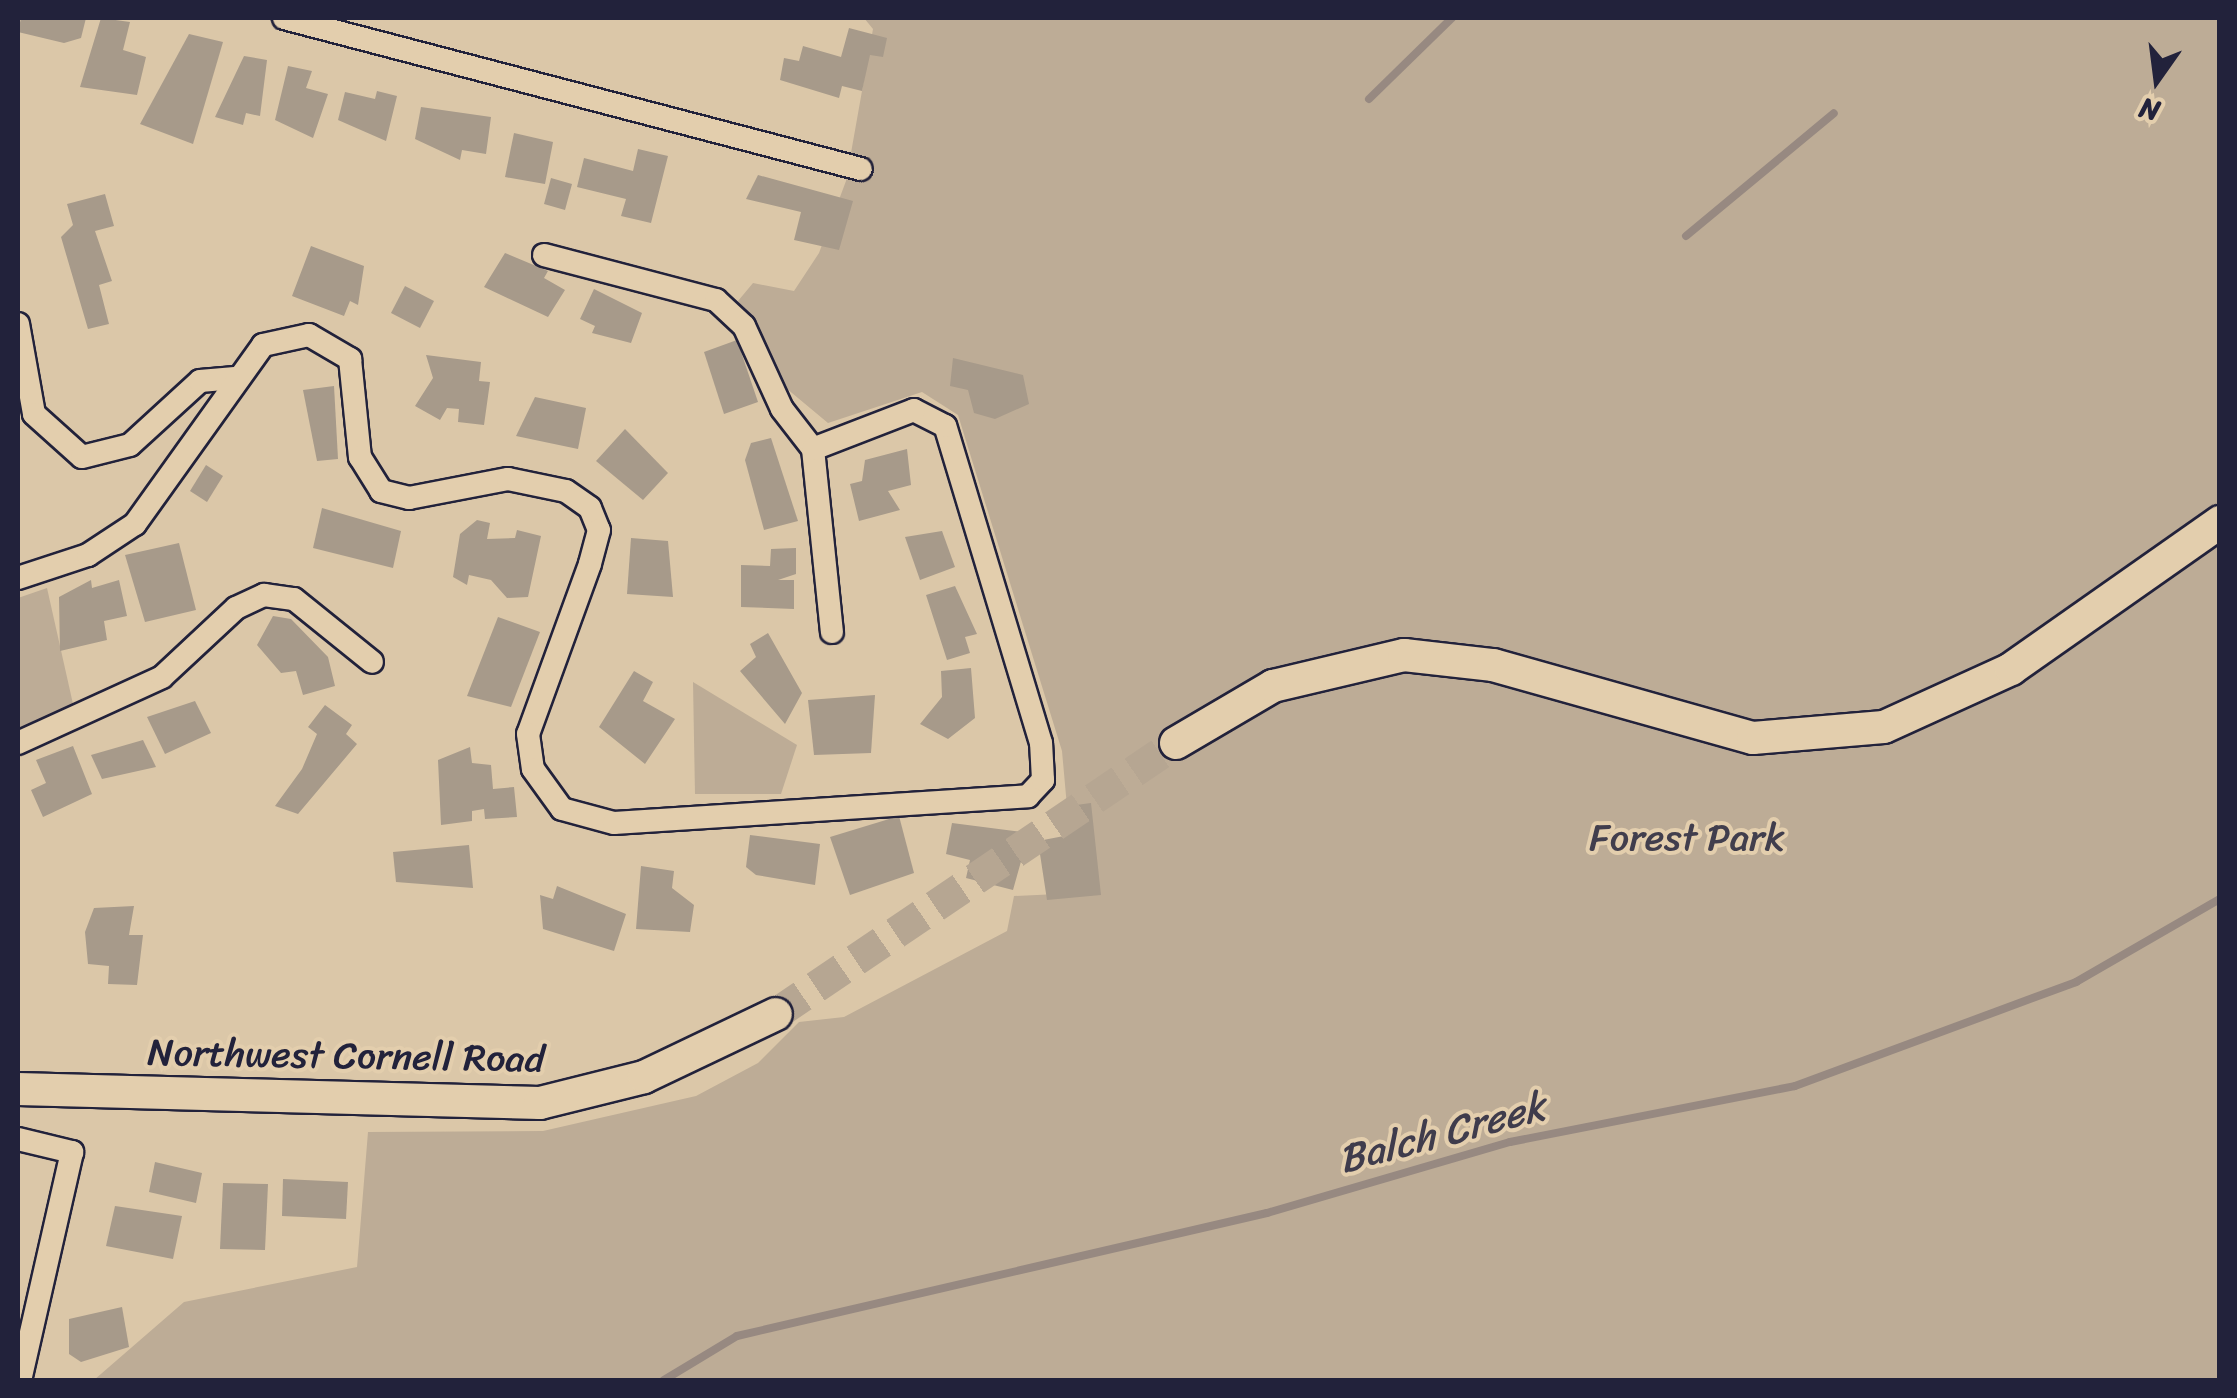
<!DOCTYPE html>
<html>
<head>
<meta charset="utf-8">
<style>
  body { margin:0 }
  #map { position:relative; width:2237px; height:1398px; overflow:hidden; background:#dbc7a8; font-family:Sriracha,sans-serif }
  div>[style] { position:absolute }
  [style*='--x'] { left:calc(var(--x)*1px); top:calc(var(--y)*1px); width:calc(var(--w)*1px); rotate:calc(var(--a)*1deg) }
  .green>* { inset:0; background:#bdac96 }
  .stream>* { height:8px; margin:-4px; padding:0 4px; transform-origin:4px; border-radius:4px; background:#978981 }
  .building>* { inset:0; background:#a79a8a }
  .secondary-tunnel>* { height:32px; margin-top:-16px; transform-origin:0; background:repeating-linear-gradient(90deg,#b6a692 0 32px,transparent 0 48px) }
  .roads { filter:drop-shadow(2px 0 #22223b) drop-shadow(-2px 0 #22223b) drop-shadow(0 2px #22223b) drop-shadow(0 -2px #22223b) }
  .street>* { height:22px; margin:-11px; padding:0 11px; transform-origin:11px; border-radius:11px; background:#e3cead }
  .secondary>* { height:32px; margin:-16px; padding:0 16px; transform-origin:16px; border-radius:16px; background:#e3cead }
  span { translate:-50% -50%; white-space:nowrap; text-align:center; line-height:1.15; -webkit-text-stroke:8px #e3cead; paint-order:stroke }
  .park-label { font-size:38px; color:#413e4d }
  .street-label { font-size:38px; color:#22223b }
  .water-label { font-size:40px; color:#3f3c4c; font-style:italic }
  .frame { position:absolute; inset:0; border:20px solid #22223b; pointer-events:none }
  .north { position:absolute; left:2107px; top:30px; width:100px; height:100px; -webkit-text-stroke:8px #e3cead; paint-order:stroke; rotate:194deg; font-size:28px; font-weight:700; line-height:40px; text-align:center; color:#22223b }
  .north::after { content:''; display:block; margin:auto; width:35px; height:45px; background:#22223b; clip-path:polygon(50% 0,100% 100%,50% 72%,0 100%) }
</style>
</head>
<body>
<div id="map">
  <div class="green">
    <i style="clip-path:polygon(864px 18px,2219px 18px,2219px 1380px,94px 1380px,184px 1302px,357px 1267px,368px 1132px,543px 1131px,696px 1096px,758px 1063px,799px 1022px,844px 1017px,1007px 931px,1014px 896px,1058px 894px,1071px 851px,1062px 751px,958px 415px,922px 392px,828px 423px,786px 388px,738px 301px,753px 283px,794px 291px,819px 253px,846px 181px,873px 29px)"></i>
    <i style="clip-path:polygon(47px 588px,73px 704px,18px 729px,18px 598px)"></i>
    <i style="clip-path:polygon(693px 682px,797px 745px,781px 794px,695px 794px)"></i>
  </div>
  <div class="stream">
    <i style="--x:1369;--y:99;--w:116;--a:-44.3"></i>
    <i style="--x:1686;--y:236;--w:192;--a:-39.7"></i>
    <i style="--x:664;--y:1380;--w:85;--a:-31.1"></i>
    <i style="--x:737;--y:1336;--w:544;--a:-13.07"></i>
    <i style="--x:1267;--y:1213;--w:253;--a:-16.3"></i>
    <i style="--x:1510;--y:1142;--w:290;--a:-11.1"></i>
    <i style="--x:1795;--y:1086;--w:300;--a:-20.3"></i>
    <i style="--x:2076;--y:982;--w:166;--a:-30"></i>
  </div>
  <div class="building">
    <i style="clip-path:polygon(21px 18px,86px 18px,81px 38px,64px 43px,18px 32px)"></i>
    <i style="clip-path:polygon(101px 18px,130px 22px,123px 50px,146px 57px,137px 95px,80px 87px)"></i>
    <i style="clip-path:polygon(849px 28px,887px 38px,883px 57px,870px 55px,862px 91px,842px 86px,839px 98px,780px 80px,784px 58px,799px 61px,803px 46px,841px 57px)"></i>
    <i style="clip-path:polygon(189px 34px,223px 42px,193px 144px,140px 124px)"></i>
    <i style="clip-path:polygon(244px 56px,267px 60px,260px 116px,246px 113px,243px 125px,215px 117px)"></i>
    <i style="clip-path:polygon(288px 66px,312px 71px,306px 88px,328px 94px,313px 138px,275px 120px)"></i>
    <i style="clip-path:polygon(377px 91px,397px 96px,386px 141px,338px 120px,345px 92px,375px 99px)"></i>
    <i style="clip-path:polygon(421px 107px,491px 117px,486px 154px,462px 150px,460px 160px,415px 139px)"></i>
    <i style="clip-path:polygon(514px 133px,553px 142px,545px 184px,505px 177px)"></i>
    <i style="clip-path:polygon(638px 149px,668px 156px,651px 223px,621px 216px,626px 199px,577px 187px,584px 158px,633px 171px)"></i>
    <i style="clip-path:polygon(758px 175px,853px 201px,839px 250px,794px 240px,801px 212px,746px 199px)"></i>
    <i style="clip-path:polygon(551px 178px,572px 184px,565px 210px,544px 204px)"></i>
    <i style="clip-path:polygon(105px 194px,114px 226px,95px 231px,112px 281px,99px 285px,109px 324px,88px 329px,61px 237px,73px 225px,67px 204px)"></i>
    <i style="clip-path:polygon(311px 246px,364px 266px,358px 305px,350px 301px,344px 316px,292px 296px)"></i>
    <i style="clip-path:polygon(505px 253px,548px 271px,544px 278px,565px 290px,548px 317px,484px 287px)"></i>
    <i style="clip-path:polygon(405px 286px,434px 301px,420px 328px,391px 313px)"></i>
    <i style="clip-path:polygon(594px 289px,642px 313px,631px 343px,592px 333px,595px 326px,580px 319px)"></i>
    <i style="clip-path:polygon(737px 340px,758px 402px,724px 414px,704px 352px)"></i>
    <i style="clip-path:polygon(426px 355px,481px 362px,479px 381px,490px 382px,484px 425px,458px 422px,459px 409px,447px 408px,440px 420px,415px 406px,433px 378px)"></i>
    <i style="clip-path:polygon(953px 358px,1023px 375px,1029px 404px,995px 419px,974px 413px,968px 390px,950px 386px)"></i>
    <i style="clip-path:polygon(334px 386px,338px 459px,317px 461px,303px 390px)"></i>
    <i style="clip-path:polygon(535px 397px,586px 408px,578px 449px,516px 436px)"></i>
    <i style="clip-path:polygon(625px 429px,668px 473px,643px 500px,596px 461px)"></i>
    <i style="clip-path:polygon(771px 438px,798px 521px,764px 530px,745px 460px,751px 443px)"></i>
    <i style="clip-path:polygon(907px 449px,911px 485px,888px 491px,900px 510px,859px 521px,850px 484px,862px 481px,865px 460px)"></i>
    <i style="clip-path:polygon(206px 465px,223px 476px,207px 502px,190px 491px)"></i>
    <i style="clip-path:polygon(322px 508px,401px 531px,393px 568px,313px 548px)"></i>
    <i style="clip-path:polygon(477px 520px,490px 523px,487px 539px,515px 538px,517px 530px,541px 536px,528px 597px,507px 598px,491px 580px,469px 575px,467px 585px,453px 577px,460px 534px)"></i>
    <i style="clip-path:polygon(942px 531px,955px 567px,920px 580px,905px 537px)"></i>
    <i style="clip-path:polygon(631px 538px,668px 541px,673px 597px,627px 594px)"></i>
    <i style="clip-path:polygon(179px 543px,196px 610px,145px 622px,125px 555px)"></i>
    <i style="clip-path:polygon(796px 548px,796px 574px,778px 580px,794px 580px,794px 609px,741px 607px,741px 565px,770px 566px,771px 549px)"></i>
    <i style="clip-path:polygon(91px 580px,92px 588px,119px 580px,127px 616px,104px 621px,107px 640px,60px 651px,59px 597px)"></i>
    <i style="clip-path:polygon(955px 586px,977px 634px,965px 637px,970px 653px,947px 660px,926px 595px)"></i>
    <i style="clip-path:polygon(273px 616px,291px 619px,328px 657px,335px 686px,303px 695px,296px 671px,281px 673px,257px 645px)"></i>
    <i style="clip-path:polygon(498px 617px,540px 632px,511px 707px,467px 696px)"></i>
    <i style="clip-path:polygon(768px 633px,802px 693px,785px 724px,740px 671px,756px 657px,750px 644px)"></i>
    <i style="clip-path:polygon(971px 668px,975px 718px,948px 739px,920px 724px,942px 697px,941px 671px)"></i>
    <i style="clip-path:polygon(634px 671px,653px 682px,643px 701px,675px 719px,645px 764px,599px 727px)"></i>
    <i style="clip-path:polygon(875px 695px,871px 753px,814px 755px,808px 700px)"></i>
    <i style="clip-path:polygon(195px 701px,211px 733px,165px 754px,147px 717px)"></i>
    <i style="clip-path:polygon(325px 705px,352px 725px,346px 734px,357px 744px,298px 814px,275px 806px,302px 769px,317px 734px,308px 727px)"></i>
    <i style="clip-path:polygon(143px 740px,156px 767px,102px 779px,91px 755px)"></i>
    <i style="clip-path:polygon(73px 746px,92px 794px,43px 817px,31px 790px,46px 783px,36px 760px)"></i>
    <i style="clip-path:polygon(470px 747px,472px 763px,491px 765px,493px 789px,514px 787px,517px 817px,485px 819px,484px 809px,472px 811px,472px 821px,441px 825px,438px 760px)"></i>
    <i style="clip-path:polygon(1091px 803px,1101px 895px,1047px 900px,1038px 841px,1064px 836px,1061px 807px)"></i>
    <i style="clip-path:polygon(899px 816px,914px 873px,850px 895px,830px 837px)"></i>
    <i style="clip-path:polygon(952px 823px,1029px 833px,1013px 890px,966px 878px,970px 860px,946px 854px)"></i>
    <i style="clip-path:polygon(750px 835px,820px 844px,815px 885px,756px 875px,746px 867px)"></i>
    <i style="clip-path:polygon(469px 845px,473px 888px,396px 882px,393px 852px)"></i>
    <i style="clip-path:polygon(641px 866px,674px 871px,672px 888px,694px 905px,690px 932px,636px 929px)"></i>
    <i style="clip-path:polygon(557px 886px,626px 914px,614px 951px,543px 929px,540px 895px,553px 899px)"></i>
    <i style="clip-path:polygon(134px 906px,129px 935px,143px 935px,137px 985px,108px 984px,109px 966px,88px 964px,85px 932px,94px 908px)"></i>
    <i style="clip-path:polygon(155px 1162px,202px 1173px,196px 1203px,149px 1192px)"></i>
    <i style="clip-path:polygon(283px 1179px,348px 1182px,346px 1219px,282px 1216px)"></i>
    <i style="clip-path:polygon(223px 1183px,268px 1184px,265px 1250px,220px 1249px)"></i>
    <i style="clip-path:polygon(115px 1206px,182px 1216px,173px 1259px,106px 1246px)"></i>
    <i style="clip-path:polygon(122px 1307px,129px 1347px,81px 1362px,69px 1354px,69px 1319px)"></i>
  </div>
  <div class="secondary-tunnel">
    <i style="--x:776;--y:1014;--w:483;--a:-34.1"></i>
  </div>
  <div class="roads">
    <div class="street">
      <i style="--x:284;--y:18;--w:596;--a:14.67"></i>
      <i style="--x:544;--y:255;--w:178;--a:14.7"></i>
      <i style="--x:716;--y:300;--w:38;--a:43"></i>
      <i style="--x:744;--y:326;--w:91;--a:65.4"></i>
      <i style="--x:782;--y:409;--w:51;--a:52.2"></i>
      <i style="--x:813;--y:449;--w:184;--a:84.1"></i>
      <i style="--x:18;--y:324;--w:91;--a:79.9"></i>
      <i style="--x:34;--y:414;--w:64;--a:41.9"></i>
      <i style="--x:82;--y:457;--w:49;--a:-14"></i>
      <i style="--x:130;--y:445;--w:95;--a:-42.4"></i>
      <i style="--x:200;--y:381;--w:38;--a:-5"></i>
      <i style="--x:18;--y:578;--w:74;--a:-18.2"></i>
      <i style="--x:88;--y:555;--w:56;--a:-33.4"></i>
      <i style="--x:135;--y:524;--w:220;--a:-54.4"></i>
      <i style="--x:263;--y:345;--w:47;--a:-12.3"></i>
      <i style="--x:309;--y:335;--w:48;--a:30.3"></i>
      <i style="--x:350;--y:359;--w:99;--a:84.2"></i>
      <i style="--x:360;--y:457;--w:40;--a:58"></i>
      <i style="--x:381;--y:491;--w:29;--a:14"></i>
      <i style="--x:409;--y:498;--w:101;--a:-10.9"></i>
      <i style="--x:508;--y:479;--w:59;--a:11.7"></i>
      <i style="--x:566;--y:491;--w:29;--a:35"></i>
      <i style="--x:590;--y:508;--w:24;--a:68"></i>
      <i style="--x:599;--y:530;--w:35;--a:105"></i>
      <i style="--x:590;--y:564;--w:181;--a:110"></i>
      <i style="--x:528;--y:734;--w:35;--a:82"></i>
      <i style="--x:533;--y:769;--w:49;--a:54.1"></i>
      <i style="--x:562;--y:809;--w:54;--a:15.1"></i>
      <i style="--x:614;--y:823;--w:415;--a:-3.7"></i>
      <i style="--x:1028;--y:796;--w:22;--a:-47"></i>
      <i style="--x:1043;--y:780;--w:37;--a:-93"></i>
      <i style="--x:1041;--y:743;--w:331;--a:-106.8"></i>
      <i style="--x:945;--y:426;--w:35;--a:-153"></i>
      <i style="--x:914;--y:410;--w:108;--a:158.9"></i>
      <i style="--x:18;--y:743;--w:158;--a:-24.6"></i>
      <i style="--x:162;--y:677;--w:101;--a:-43"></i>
      <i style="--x:236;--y:608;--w:31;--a:-25"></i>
      <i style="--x:264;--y:595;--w:30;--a:8"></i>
      <i style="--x:294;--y:599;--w:100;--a:38.9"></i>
      <i style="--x:18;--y:1139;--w:56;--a:13.5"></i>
      <i style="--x:72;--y:1152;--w:234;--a:102.8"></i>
    </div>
    <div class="secondary">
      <i style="--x:1176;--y:743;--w:113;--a:-30.4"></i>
      <i style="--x:1273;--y:686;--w:135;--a:-13.3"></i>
      <i style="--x:1404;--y:655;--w:90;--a:6.4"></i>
      <i style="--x:1493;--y:665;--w:270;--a:15.7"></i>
      <i style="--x:1753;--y:738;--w:131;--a:-4.8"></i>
      <i style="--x:1884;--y:727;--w:140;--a:-24.5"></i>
      <i style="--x:2011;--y:669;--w:256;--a:-35.1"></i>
      <i style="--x:18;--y:1089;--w:522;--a:1.54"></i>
      <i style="--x:540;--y:1103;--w:107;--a:-14"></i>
      <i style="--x:644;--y:1077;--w:146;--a:-25.5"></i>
    </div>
  </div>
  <div class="park-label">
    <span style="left:1687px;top:838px">Forest Park</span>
  </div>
  <div class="street-label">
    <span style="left:346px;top:1056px;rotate:1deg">Northwest Cornell Road</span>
  </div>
  <div class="water-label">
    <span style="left:1442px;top:1133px;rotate:-15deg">Balch Creek</span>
  </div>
  <div class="frame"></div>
  <div class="north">N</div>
</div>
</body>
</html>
